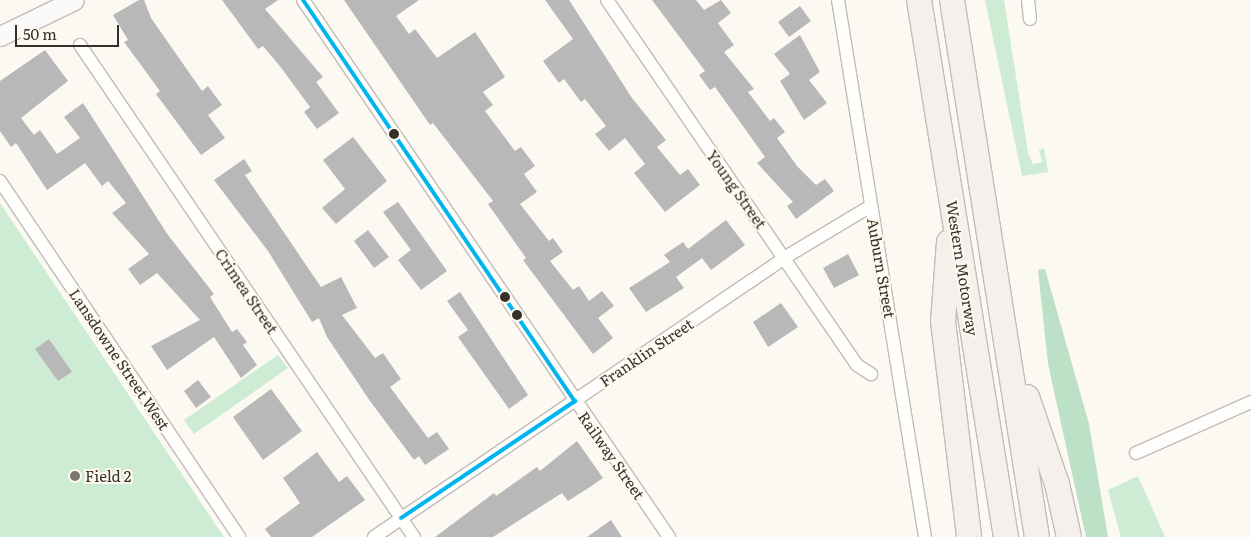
<!DOCTYPE html>
<html>
<head>
<meta charset="utf-8">
<style>
  body { margin:0 }
  #map { position:relative; width:1251px; height:537px; overflow:hidden; background:#fcf9f2; font-family:Literata,serif }
  div>[style] { position:absolute }
  [style*='--x'] { left:calc(var(--x)*1px); top:calc(var(--y)*1px); width:calc(var(--w)*1px); rotate:calc(var(--a)*1deg) }
  .green>* { inset:0; background:#ceebd4 }
  .forest>* { inset:0; background:#bde1c7 }
  .building>* { inset:0; background:#b9b8b8 }
  .roads { filter:drop-shadow(1px 0 #c0bdb7) drop-shadow(-1px 0 #c0bdb7) drop-shadow(0 1px #c0bdb7) drop-shadow(0 -1px #c0bdb7) }
  .minor>* { height:12px; margin:-6px; padding:0 6px; transform-origin:6px; border-radius:6px; background:#fffefd }
  .secondary>* { height:19px; margin:-9.5px; padding:0 9.5px; transform-origin:9.5px; border-radius:9.5px; background:#fcfaf8 }
  .motorway>* { height:24px; margin:-12px; padding:0 12px; transform-origin:12px; border-radius:12px; background:#f6f0ed }
  .bus-1>* { height:4px; margin:-2px; padding:0 2px; transform-origin:2px; border-radius:2px; background:#00b5ef }
  .dots>* { width:14px; height:14px; translate:-50% -50%; box-sizing:border-box; border:2px solid #fffaef; border-radius:50% }
  span { translate:-50% -50%; white-space:nowrap; text-align:center; line-height:1.15; -webkit-text-stroke:4px #fffaef; paint-order:stroke }
  .street-label { font-size:15px; color:#34312a }
  .poi-label { font-size:15px; color:#34312a }
  .left { translate:0 -50%; text-align:left }
  .scale { position:absolute; left:15px; top:25px; width:104px; height:22px; box-sizing:border-box; border:2px solid #34312a; border-top:0; padding-left:6px; font-size:15px; line-height:18px; white-space:nowrap; color:#34312a; -webkit-text-stroke:4px #fffaef; paint-order:stroke }
</style>
</head>
<body>
<div id="map">
  <div class="green">
    <i style="clip-path:polygon(985px 0,1004px 0,1028px 153px,1033px 164px,1042px 162px,1039px 150px,1044px 148px,1048px 172px,1022px 176px)"></i>
    <i style="clip-path:polygon(0 203px,224px 537px,0 537px)"></i>
    <i style="clip-path:polygon(278px 355px,288px 368px,194px 434px,184px 420px)"></i>
    <i style="clip-path:polygon(1138px 476px,1165px 537px,1121px 537px,1108px 490px)"></i>
  </div>
  <div class="forest">
    <i style="clip-path:polygon(1045px 269px,1089px 424px,1108px 537px,1086px 537px,1048px 364px,1038px 270px)"></i>
  </div>
  <div class="building">
    <i style="clip-path:polygon(139px 0,144px 0,151px 18px,202px 91px,208px 86px,222px 105px,208px 115px,225px 138px,201px 155px,156px 94px,160px 91px,124px 42px,128px 40px,113px 15px)"></i>
    <i style="clip-path:polygon(222px 0,278px 0,265px 9px,323px 77px,316px 82px,339px 113px,317px 129px,304px 112px,310px 107px,279px 65px,263px 46px,258px 49px)"></i>
    <i style="clip-path:polygon(344px 0,419px 0,396px 16px,409px 34px,415px 29px,437px 58px,475px 32px,505px 77px,483px 92px,493px 105px,485px 111px,515px 151px,521px 147px,535px 166px,524px 174px,537px 192px,520px 204px,549px 241px,553px 238px,563px 252px,550px 261px,573px 290px,579px 286px,589px 301px,602px 291px,614px 306px,598px 318px,613px 338px,593px 354px,523px 260px,526px 258px,488px 204px,493px 201px,433px 123px,430px 125px)"></i>
    <i style="clip-path:polygon(545px 0,569px 0,632px 98px,666px 140px,657px 147px,680px 175px,688px 169px,700px 185px,665px 212px,634px 173px,645px 164px,625px 138px,609px 151px,595px 134px,606px 126px,585px 99px,581px 102px,564px 79px,559px 83px,543px 61px,573px 39px)"></i>
    <i style="clip-path:polygon(652px 0,696px 0,704px 10px,721px 0,731px 13px,718px 23px,734px 45px,724px 52px,754px 89px,748px 92px,770px 121px,774px 118px,785px 132px,777px 138px,797px 166px,816px 185px,825px 179px,834px 191px,796px 219px,787px 206px,793px 202px,757px 163px,765px 157px,715px 87px,710px 90px,699px 75px,705px 71px)"></i>
    <i style="clip-path:polygon(800px 6px,811px 21px,789px 37px,778px 22px)"></i>
    <i style="clip-path:polygon(800px 35px,820px 72px,809px 80px,827px 103px,804px 120px,780px 81px,790px 74px,774px 54px)"></i>
    <i style="clip-path:polygon(45px 50px,68px 81px,21px 118px,34px 135px,40px 130px,57px 154px,80px 138px,64px 117px,83px 103px,168px 235px,214px 294px,210px 297px,232px 332px,237px 329px,247px 342px,243px 345px,257px 365px,241px 378px,214px 337px,167px 370px,151px 346px,200px 320px,157px 273px,140px 285px,128px 269px,149px 254px,112px 213px,126px 203px,108px 181px,102px 186px,85px 163px,47px 190px,16px 143px,11px 147px,0 131px,0 81px)"></i>
    <i style="clip-path:polygon(353px 137px,387px 181px,336px 224px,322px 208px,345px 189px,323px 160px)"></i>
    <i style="clip-path:polygon(244px 159px,252px 171px,245px 175px,321px 287px,341px 277px,357px 308px,342px 315px,375px 358px,383px 353px,401px 379px,390px 387px,428px 438px,437px 432px,449px 449px,425px 465px,419px 456px,414px 460px,370px 401px,327px 337px,319px 318px,312px 322px,268px 251px,214px 180px)"></i>
    <i style="clip-path:polygon(398px 202px,447px 271px,421px 290px,398px 260px,411px 250px,383px 212px)"></i>
    <i style="clip-path:polygon(726px 220px,745px 245px,711px 270px,702px 258px,676px 277px,684px 288px,646px 312px,629px 288px,670px 262px,664px 255px,683px 242px,688px 249px)"></i>
    <i style="clip-path:polygon(368px 230px,389px 257px,374px 268px,354px 241px)"></i>
    <i style="clip-path:polygon(848px 254px,859px 275px,834px 288px,823px 268px)"></i>
    <i style="clip-path:polygon(460px 292px,528px 395px,509px 409px,458px 337px,468px 330px,447px 301px)"></i>
    <i style="clip-path:polygon(781px 303px,798px 327px,768px 347px,753px 322px)"></i>
    <i style="clip-path:polygon(49px 339px,72px 372px,58px 381px,35px 349px)"></i>
    <i style="clip-path:polygon(198px 380px,211px 397px,196px 408px,184px 391px)"></i>
    <i style="clip-path:polygon(271px 389px,302px 431px,263px 460px,233px 417px)"></i>
    <i style="clip-path:polygon(577px 441px,603px 478px,590px 487px,568px 501px,562px 493px,493px 537px,435px 537px,494px 493px,496px 496px,537px 467px,540px 471px)"></i>
    <i style="clip-path:polygon(317px 452px,339px 482px,347px 476px,365px 500px,312px 537px,271px 537px,265px 529px,300px 503px,283px 478px)"></i>
    <i style="clip-path:polygon(611px 520px,622px 537px,587px 537px)"></i>
  </div>
  <div class="roads">
    <div class="minor">
      <i style="--x:303;--y:0;--w:650;--a:55.72"></i>
      <i style="--x:607;--y:0;--w:442;--a:55.6"></i>
      <i style="--x:857;--y:365;--w:17;--a:33"></i>
      <i style="--x:838;--y:0;--w:544;--a:80.8"></i>
      <i style="--x:1028;--y:0;--w:19;--a:84"></i>
      <i style="--x:80;--y:45;--w:595;--a:55.83"></i>
      <i style="--x:0;--y:181;--w:429;--a:56.1"></i>
      <i style="--x:1136;--y:453;--w:126;--a:-23.9"></i>
      <i style="--x:374;--y:537;--w:496;--a:-34.2"></i>
      <i style="--x:784;--y:258;--w:101;--a:-30.9"></i>
    </div>
    <div class="secondary">
      <i style="--x:0;--y:36;--w:82;--a:-25.9"></i>
    </div>
    <div class="motorway">
      <i style="--x:919;--y:0;--w:544;--a:80.8"></i>
      <i style="--x:952;--y:0;--w:544;--a:81.01"></i>
      <i style="--x:949;--y:242;--w:79;--a:94.3"></i>
      <i style="--x:943;--y:321;--w:218;--a:83.1"></i>
      <i style="--x:1027;--y:397;--w:92;--a:71"></i>
      <i style="--x:1057;--y:484;--w:54;--a:77.2"></i>
    </div>
  </div>
  <div class="bus-1">
    <i style="--x:303;--y:0;--w:485;--a:55.9"></i>
    <i style="--x:401;--y:518;--w:210;--a:-33.9"></i>
  </div>
  <div class="dots">
    <i style="left:394px;top:134px;background:#34312a"></i>
    <i style="left:505px;top:297px;background:#34312a"></i>
    <i style="left:517px;top:315px;background:#34312a"></i>
    <i style="left:75px;top:476px;background:#7a7770"></i>
  </div>
  <div class="street-label">
    <span style="left:737px;top:189px;rotate:55deg">Young Street</span>
    <span style="left:882px;top:268px;rotate:80deg">Auburn Street</span>
    <span style="left:963px;top:268px;rotate:81deg">Western Motorway</span>
    <span style="left:247px;top:291px;rotate:56deg">Crimea Street</span>
    <span style="left:646px;top:352px;rotate:-34deg">Franklin Street</span>
    <span style="left:120px;top:359px;rotate:56deg">Lansdowne Street West</span>
    <span style="left:612px;top:455px;rotate:55deg">Railway Street</span>
  </div>
  <div class="poi-label">
    <span class="left" style="left:85px;top:476px">Field 2</span>
  </div>
  <div class="scale">50 m</div>
</div>
</body>
</html>
